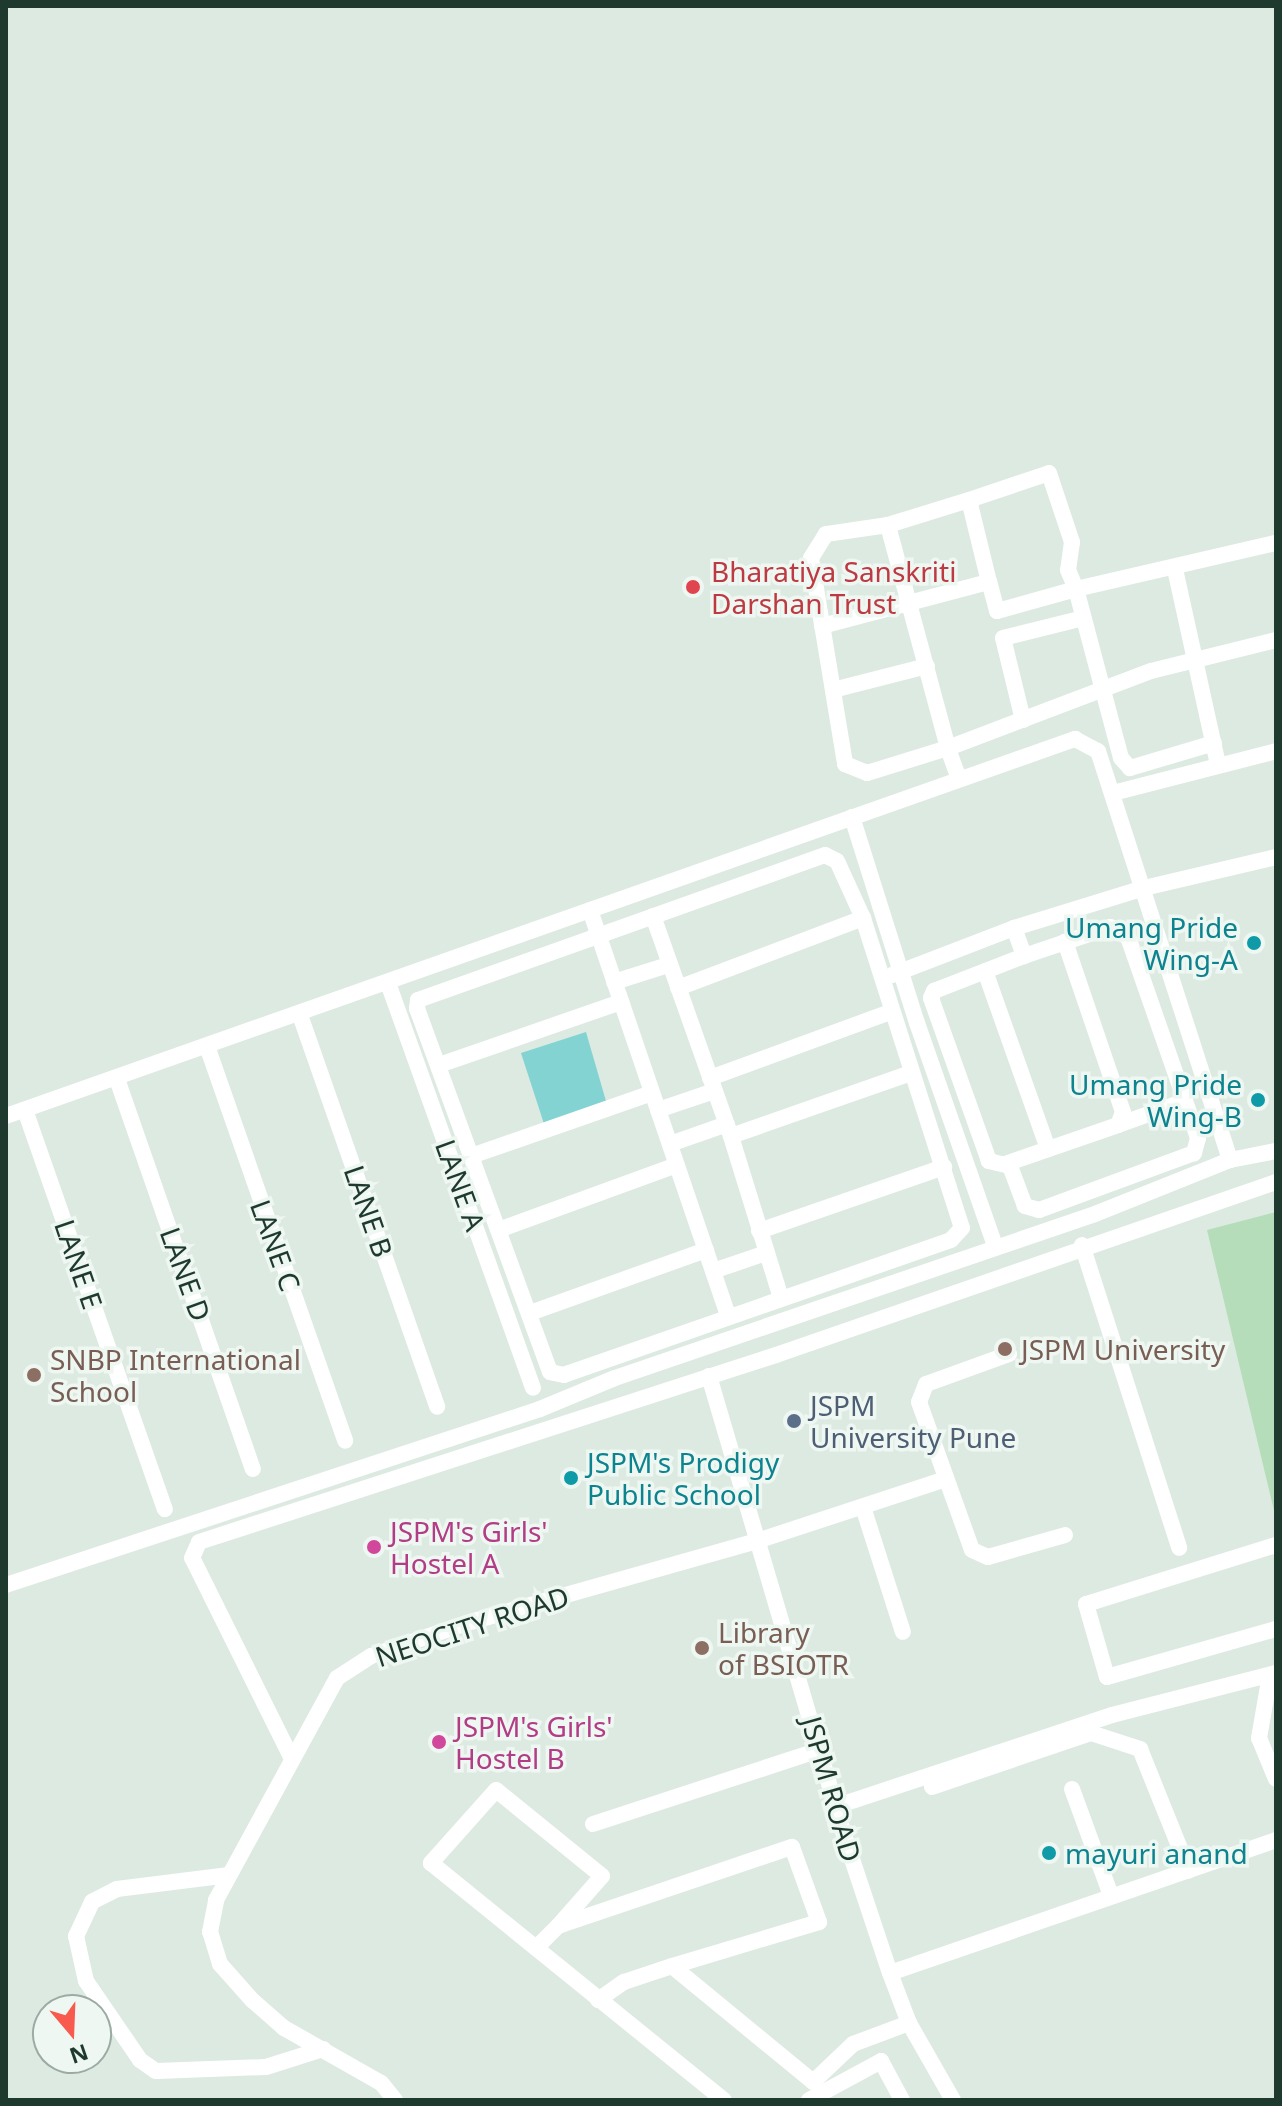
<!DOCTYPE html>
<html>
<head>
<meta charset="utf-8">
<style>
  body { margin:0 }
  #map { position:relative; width:1282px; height:2106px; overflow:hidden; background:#ddeae2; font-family:"Noto Sans",sans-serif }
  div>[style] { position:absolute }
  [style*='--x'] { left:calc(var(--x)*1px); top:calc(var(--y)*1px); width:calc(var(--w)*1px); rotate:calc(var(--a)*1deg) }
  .green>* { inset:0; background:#b5ddb9 }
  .water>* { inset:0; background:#82d3d1 }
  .street>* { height:16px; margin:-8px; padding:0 8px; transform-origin:8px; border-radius:8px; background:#fff }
  .dots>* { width:22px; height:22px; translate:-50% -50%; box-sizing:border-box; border:4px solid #eef7f1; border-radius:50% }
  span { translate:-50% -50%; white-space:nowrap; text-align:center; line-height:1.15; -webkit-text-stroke:7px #eef7f1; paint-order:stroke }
  .health-label { font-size:28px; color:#be3a42 }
  .left { translate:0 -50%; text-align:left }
  .culture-label { font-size:28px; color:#0d838f }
  .right { translate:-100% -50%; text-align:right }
  .street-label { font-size:28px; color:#1e3a2e }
  .education-label { font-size:28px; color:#785e54 }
  .service-label { font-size:28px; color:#4e5e75 }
  .hotel-label { font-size:28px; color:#b23c85 }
  .frame { position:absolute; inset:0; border:8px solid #1e3a2e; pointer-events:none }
  .north { position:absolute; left:32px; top:1994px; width:80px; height:80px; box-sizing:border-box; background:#eef7f1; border:2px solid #9baba3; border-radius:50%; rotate:161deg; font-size:22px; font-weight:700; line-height:32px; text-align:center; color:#1e3a2e }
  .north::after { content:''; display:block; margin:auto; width:28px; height:36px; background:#f85a4e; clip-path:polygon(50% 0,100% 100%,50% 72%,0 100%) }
</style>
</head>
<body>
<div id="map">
  <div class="green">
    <i style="clip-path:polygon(1276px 1212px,1276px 1519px,1207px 1230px)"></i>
  </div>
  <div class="water">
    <i style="clip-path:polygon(586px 1032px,608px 1108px,546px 1130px,521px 1053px)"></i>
  </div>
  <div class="street">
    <i style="--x:888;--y:525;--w:85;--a:-17.2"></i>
    <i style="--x:1175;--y:569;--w:200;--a:77.6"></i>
    <i style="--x:822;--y:626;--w:173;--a:-14.8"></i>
    <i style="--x:989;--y:582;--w:84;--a:-103.7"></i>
    <i style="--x:969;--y:500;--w:84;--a:-18.6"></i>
    <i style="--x:1049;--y:473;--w:73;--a:71.6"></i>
    <i style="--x:1072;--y:542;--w:28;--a:98"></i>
    <i style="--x:1068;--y:570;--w:21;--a:67"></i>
    <i style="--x:1076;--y:589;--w:82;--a:164.4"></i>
    <i style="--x:997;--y:611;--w:30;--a:-105"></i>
    <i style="--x:833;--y:690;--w:97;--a:-14.3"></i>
    <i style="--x:1023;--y:720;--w:84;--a:-103.7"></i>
    <i style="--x:1003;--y:638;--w:83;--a:-13.9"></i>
    <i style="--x:1214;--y:743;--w:88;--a:163.4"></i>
    <i style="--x:1130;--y:768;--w:13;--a:-132"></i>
    <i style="--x:1121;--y:758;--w:175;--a:-104.9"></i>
    <i style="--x:1076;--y:589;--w:205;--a:-13"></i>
    <i style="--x:959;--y:779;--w:33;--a:-110"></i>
    <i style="--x:948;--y:748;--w:231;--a:-105.1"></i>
    <i style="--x:888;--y:525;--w:63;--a:171.7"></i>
    <i style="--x:826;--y:534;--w:28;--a:122"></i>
    <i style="--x:811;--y:558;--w:209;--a:80.6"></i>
    <i style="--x:845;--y:764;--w:24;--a:22"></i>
    <i style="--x:867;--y:773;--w:85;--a:-17.2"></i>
    <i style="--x:948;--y:748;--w:217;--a:-20.8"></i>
    <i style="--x:1151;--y:671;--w:129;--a:-13.9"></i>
    <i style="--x:1113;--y:793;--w:168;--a:-14.4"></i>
    <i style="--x:852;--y:817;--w:216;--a:72.5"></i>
    <i style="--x:917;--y:1023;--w:238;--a:70.7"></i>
    <i style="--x:825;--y:855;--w:13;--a:27"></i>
    <i style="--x:837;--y:861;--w:63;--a:65.5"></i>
    <i style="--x:863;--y:918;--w:325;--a:72.3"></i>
    <i style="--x:962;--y:1228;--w:16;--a:133"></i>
    <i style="--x:951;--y:1240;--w:410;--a:160.8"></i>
    <i style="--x:564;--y:1375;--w:14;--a:-168"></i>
    <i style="--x:550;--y:1372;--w:387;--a:-110.1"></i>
    <i style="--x:417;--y:1009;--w:9;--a:-84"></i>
    <i style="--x:418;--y:1000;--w:432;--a:-19.6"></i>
    <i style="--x:590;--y:910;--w:429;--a:71.2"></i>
    <i style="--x:653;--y:916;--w:233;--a:70.5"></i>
    <i style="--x:1014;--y:928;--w:30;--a:70"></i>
    <i style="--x:1024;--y:956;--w:91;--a:-18.6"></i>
    <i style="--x:1110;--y:927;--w:21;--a:29"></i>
    <i style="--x:1128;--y:937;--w:213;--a:70.8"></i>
    <i style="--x:1198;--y:1138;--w:16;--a:105"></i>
    <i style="--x:1194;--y:1153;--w:165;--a:159.8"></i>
    <i style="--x:1039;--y:1210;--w:15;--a:-164"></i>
    <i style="--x:1025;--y:1206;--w:43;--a:-110.6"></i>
    <i style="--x:1010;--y:1166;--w:22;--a:-167"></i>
    <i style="--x:989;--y:1161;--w:173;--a:-109.6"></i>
    <i style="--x:931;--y:998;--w:8;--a:-67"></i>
    <i style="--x:934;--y:991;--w:97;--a:-21.3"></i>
    <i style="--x:985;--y:971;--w:189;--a:70.5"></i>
    <i style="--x:892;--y:975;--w:131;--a:-21.1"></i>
    <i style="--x:1014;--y:928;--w:136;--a:-17.1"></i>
    <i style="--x:1144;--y:888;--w:136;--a:-13.2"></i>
    <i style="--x:614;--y:982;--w:57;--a:-17.5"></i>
    <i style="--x:388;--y:983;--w:430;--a:70.3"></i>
    <i style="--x:678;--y:988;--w:198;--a:-20.7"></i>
    <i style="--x:300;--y:1015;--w:415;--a:70.7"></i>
    <i style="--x:208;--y:1049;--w:415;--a:70.7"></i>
    <i style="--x:439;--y:1065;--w:193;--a:-19.1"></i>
    <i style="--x:710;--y:1078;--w:192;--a:-20.1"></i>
    <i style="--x:117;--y:1079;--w:413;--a:70.8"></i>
    <i style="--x:25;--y:1110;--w:423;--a:70.7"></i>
    <i style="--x:658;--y:1110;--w:59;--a:-18.7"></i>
    <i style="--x:6;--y:1116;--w:1134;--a:-19.43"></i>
    <i style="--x:1075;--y:739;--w:26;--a:28"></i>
    <i style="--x:1098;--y:751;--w:430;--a:72.1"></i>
    <i style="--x:1118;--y:1125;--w:71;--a:-19.7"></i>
    <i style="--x:670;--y:1144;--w:60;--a:-19.3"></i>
    <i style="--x:474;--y:1155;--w:188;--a:-19.2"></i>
    <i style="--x:1005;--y:1164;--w:120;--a:-19"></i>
    <i style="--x:1118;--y:1125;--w:14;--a:-69"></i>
    <i style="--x:1123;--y:1112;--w:180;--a:-108.8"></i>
    <i style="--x:501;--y:1229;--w:187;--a:-20"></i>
    <i style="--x:759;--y:1231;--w:196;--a:-19.1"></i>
    <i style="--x:1082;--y:1245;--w:318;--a:72.2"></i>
    <i style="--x:713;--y:1271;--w:56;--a:-18.8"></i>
    <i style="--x:781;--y:1298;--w:170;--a:-107.2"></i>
    <i style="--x:731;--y:1136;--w:191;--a:-19.3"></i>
    <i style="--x:530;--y:1313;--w:187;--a:-19.7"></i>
    <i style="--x:1009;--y:1354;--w:88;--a:160.1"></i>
    <i style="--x:926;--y:1384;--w:19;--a:111"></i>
    <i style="--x:919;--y:1402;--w:157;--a:70.3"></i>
    <i style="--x:972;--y:1550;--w:17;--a:24"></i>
    <i style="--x:988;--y:1557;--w:80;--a:-15.9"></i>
    <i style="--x:709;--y:1376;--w:485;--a:73.6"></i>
    <i style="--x:846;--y:1841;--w:139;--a:71.6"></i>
    <i style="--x:890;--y:1973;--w:53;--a:69.2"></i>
    <i style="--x:909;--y:2023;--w:89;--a:60.3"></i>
    <i style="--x:863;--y:1507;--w:131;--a:72.3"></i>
    <i style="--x:1276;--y:1545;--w:199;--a:162.7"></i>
    <i style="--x:1086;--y:1604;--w:76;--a:74"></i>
    <i style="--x:1107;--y:1677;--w:176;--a:-15.9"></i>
    <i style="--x:6;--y:1585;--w:562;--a:-18.24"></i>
    <i style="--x:540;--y:1409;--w:81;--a:-22.5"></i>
    <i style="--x:615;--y:1378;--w:507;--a:-18.86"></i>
    <i style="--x:1095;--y:1214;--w:145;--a:-21.8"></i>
    <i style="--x:1230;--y:1160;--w:47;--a:-11.1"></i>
    <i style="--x:1270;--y:1675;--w:64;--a:99.9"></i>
    <i style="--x:1259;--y:1738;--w:44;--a:67.5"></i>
    <i style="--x:291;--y:1757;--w:222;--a:-116.4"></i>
    <i style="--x:192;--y:1558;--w:17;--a:-66"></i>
    <i style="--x:199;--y:1542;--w:607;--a:-17.96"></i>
    <i style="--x:776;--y:1355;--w:529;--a:-19.09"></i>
    <i style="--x:932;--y:1787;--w:168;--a:-18.8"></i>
    <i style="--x:1091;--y:1733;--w:52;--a:18.1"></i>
    <i style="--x:1140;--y:1749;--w:131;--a:68.1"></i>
    <i style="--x:1072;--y:1789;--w:111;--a:69.9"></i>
    <i style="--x:837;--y:1806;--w:290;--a:-18.3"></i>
    <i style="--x:1112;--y:1715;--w:169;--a:-14.4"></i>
    <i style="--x:593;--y:1824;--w:239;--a:-18.1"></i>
    <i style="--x:229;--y:1875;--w:113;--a:172.9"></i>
    <i style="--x:117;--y:1889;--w:28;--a:153"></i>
    <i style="--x:92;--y:1902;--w:38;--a:115"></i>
    <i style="--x:76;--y:1936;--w:46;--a:77.5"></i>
    <i style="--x:86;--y:1981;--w:96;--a:55.6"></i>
    <i style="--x:140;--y:2060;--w:19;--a:35"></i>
    <i style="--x:156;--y:2071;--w:110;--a:-2.1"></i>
    <i style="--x:266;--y:2067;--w:60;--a:-17.5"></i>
    <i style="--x:559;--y:1925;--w:65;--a:-48.7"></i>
    <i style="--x:602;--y:1876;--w:136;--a:-140.9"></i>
    <i style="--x:496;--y:1790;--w:98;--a:131.7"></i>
    <i style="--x:431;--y:1863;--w:377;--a:39"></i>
    <i style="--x:536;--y:1948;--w:31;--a:-45"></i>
    <i style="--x:558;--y:1926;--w:247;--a:-18.7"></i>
    <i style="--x:792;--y:1847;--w:80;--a:70.2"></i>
    <i style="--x:819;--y:1922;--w:153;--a:163.3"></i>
    <i style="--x:672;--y:1966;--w:183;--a:39.4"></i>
    <i style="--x:813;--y:2082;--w:55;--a:-43.5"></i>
    <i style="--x:853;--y:2044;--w:60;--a:-20.6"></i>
    <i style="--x:890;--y:1973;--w:408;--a:-19"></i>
    <i style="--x:598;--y:2000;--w:32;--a:-35"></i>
    <i style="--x:624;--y:1982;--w:51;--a:-18.4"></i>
    <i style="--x:395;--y:2100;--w:22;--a:-129"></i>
    <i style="--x:381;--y:2083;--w:112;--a:-150.4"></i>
    <i style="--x:284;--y:2028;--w:43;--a:-138.8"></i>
    <i style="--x:252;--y:2000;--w:48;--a:-131.6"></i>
    <i style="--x:220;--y:1964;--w:34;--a:-107"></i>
    <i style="--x:210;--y:1932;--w:33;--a:-79"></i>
    <i style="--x:216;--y:1900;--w:253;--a:-61.4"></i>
    <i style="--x:337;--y:1678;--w:40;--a:-32.9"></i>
    <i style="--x:371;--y:1656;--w:102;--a:-19"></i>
    <i style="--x:467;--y:1623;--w:305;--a:-15.8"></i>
    <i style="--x:760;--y:1540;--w:196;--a:-18.2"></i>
    <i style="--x:809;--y:2100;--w:82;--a:-28.4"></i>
    <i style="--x:881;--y:2061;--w:44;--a:61.7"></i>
  </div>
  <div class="dots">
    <i style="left:693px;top:587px;background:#e0444e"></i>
    <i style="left:1254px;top:943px;background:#0f9aa8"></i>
    <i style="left:1258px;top:1100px;background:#0f9aa8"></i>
    <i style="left:1005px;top:1349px;background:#8d6e63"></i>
    <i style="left:34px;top:1375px;background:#8d6e63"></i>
    <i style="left:794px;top:1421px;background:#5c6f8a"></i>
    <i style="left:571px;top:1478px;background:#0f9aa8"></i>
    <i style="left:374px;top:1547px;background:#d1479c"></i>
    <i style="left:702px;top:1648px;background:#8d6e63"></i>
    <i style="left:439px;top:1742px;background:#d1479c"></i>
    <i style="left:1049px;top:1853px;background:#0f9aa8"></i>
  </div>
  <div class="health-label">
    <span class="left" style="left:711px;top:587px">Bharatiya Sanskriti<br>Darshan Trust</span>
  </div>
  <div class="culture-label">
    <span class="right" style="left:1238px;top:943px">Umang Pride<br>Wing-A</span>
    <span class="right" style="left:1242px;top:1100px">Umang Pride<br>Wing-B</span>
    <span class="left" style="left:587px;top:1478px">JSPM's Prodigy<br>Public School</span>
    <span class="left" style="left:1065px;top:1853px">mayuri anand</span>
  </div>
  <div class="street-label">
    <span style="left:461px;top:1185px;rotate:70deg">LANE A</span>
    <span style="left:369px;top:1211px;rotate:71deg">LANE B</span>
    <span style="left:276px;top:1245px;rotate:70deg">LANE C</span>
    <span style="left:79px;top:1264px;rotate:71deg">LANE E</span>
    <span style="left:186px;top:1274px;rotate:70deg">LANE D</span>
    <span style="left:472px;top:1626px;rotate:-18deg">NEOCITY ROAD</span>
    <span style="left:832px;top:1789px;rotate:74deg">JSPM ROAD</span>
  </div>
  <div class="education-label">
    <span class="left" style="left:1021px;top:1349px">JSPM University</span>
    <span class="left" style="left:50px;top:1375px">SNBP International<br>School</span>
    <span class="left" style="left:718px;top:1648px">Library<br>of BSIOTR</span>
  </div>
  <div class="service-label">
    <span class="left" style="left:810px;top:1421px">JSPM<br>University Pune</span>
  </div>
  <div class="hotel-label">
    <span class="left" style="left:390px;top:1547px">JSPM's Girls'<br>Hostel A</span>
    <span class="left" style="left:455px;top:1742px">JSPM's Girls'<br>Hostel B</span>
  </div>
  <div class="frame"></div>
  <div class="north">N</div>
</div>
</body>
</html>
